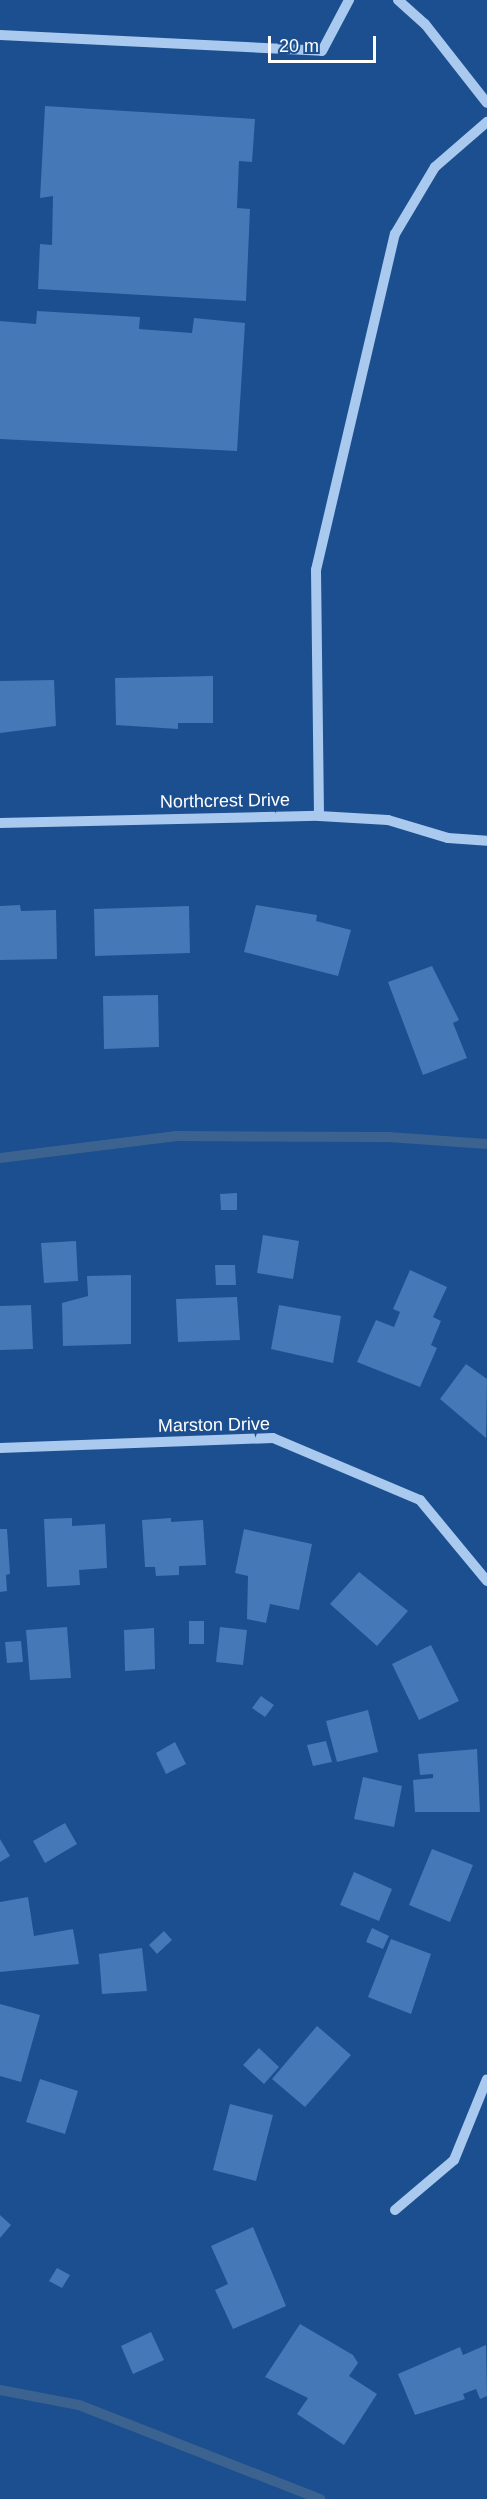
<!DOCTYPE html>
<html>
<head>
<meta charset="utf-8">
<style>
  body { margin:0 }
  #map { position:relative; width:487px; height:2499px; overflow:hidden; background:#1b4f8f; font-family:Arial,sans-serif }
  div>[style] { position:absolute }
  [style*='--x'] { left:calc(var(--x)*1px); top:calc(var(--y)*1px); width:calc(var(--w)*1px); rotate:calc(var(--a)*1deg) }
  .stream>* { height:10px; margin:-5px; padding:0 5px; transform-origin:5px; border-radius:5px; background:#3c6290 }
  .building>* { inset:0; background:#4478b7 }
  .minor>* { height:10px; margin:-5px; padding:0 5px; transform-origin:5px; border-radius:5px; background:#a9c9ee }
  span { translate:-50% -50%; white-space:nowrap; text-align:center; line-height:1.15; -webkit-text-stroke:5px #1b4f8f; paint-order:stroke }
  .street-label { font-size:18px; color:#fff }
  .scale { position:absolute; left:268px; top:36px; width:108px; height:27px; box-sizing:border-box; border:3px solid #fff; border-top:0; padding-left:8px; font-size:18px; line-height:21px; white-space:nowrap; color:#fff; -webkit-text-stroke:4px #1b4f8f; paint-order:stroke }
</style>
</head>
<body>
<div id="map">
  <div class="stream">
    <i style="--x:0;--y:1158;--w:178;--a:-7.1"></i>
    <i style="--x:177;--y:1136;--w:211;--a:0.3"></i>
    <i style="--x:388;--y:1137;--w:99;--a:4"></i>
    <i style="--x:0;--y:2390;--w:80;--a:10.8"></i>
    <i style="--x:79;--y:2405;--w:259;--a:21.3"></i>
  </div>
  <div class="building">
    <i style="clip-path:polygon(45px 106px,255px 119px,252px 162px,239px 161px,237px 208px,250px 209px,246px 301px,38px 289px,40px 244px,52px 245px,53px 196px,40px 198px)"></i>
    <i style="clip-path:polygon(37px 311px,140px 317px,139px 329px,192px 333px,194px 318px,245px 323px,237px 451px,0 439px,0 321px,36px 324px)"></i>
    <i style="clip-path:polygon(213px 676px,213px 723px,178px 723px,178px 729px,116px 725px,115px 678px)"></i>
    <i style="clip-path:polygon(54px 680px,56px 726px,0 733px,0 681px)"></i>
    <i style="clip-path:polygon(20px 905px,21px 911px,56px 910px,57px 959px,0 960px,0 906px)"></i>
    <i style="clip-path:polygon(256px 905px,317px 915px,316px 921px,351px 930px,338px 976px,244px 952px)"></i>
    <i style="clip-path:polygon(189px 906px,190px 953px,95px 956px,94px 909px)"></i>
    <i style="clip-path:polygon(432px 966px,459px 1020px,453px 1023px,467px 1058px,423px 1075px,388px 982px)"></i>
    <i style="clip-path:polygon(158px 995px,159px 1047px,104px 1049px,103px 996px)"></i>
    <i style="clip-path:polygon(237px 1193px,237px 1210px,221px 1210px,220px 1194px)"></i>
    <i style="clip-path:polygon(263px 1235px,299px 1241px,293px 1279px,257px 1273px)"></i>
    <i style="clip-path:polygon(76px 1241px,78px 1281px,44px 1283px,41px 1243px)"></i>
    <i style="clip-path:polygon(215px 1265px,235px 1265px,236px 1285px,216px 1285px)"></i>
    <i style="clip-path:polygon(410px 1270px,447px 1287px,433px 1317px,441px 1321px,431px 1345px,437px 1348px,420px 1387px,357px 1362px,376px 1320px,394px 1327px,400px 1312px,393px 1309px)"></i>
    <i style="clip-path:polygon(131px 1275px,131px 1344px,63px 1346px,62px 1303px,88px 1296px,87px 1276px)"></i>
    <i style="clip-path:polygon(237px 1297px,240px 1340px,178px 1342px,176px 1299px)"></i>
    <i style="clip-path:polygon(31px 1305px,33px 1349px,0 1350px,0 1306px)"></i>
    <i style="clip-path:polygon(279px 1305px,341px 1316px,333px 1363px,271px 1349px)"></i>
    <i style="clip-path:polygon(466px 1364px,487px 1379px,486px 1438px,440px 1399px)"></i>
    <i style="clip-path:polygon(72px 1518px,72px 1526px,105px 1524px,107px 1568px,79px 1570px,80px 1585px,47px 1587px,44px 1519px)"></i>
    <i style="clip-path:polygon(171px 1518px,171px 1522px,203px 1520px,206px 1565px,179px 1566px,179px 1575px,156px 1576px,155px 1567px,145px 1567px,142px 1520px)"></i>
    <i style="clip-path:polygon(0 1529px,7px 1529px,10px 1574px,6px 1575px,7px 1591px,0 1592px)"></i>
    <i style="clip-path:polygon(244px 1529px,312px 1544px,299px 1610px,270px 1604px,266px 1623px,247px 1619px,248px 1576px,235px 1573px)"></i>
    <i style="clip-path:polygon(359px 1572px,408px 1611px,377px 1646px,330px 1604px)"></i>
    <i style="clip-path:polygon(189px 1621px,204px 1621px,204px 1644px,189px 1644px)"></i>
    <i style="clip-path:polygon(67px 1627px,71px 1678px,30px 1680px,26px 1630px)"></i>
    <i style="clip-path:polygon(220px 1627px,247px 1630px,243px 1665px,216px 1662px)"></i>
    <i style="clip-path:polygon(154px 1628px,155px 1669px,125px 1671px,124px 1630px)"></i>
    <i style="clip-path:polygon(21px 1641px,23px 1662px,7px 1663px,5px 1642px)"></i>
    <i style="clip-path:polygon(431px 1645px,459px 1701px,419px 1720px,392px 1664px)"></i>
    <i style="clip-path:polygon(261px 1696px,274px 1705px,265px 1717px,252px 1708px)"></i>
    <i style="clip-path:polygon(368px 1710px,378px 1752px,337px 1762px,326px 1721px)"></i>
    <i style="clip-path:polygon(326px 1741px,332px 1762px,313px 1766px,307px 1745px)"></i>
    <i style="clip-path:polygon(175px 1742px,186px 1764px,166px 1774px,156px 1753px)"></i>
    <i style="clip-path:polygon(477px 1749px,480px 1812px,415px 1812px,413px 1780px,433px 1778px,433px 1774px,420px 1775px,418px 1754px)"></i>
    <i style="clip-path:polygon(363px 1777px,402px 1786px,394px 1827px,354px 1819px)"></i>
    <i style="clip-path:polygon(65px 1823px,77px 1844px,45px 1863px,33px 1841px)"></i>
    <i style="clip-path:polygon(0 1839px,10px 1856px,0 1862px)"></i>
    <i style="clip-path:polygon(432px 1849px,473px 1865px,450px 1922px,409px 1905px)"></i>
    <i style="clip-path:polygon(354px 1872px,392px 1889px,379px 1921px,340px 1905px)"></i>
    <i style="clip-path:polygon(28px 1897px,34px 1936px,73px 1929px,79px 1964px,0 1972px,0 1902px)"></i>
    <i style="clip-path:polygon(372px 1928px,389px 1936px,383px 1949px,366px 1942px)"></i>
    <i style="clip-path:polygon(164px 1931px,172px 1940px,157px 1954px,149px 1945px)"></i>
    <i style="clip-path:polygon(391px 1939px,431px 1954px,411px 2014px,368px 1997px)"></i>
    <i style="clip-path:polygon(142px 1948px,147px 1991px,102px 1994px,99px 1954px)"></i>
    <i style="clip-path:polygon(0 2004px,40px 2015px,21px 2082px,0 2076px)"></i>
    <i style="clip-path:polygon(317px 2026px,351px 2055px,305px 2107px,272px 2079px)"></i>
    <i style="clip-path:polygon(259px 2048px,279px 2067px,264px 2084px,243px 2065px)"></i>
    <i style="clip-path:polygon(40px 2079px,78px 2091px,65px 2134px,26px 2122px)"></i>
    <i style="clip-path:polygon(230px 2104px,273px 2115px,256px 2181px,213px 2170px)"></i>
    <i style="clip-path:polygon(0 2215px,11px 2225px,0 2238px)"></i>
    <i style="clip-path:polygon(253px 2227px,286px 2306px,233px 2329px,215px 2290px,228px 2284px,211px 2246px)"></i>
    <i style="clip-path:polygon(57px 2268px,70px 2275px,62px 2288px,49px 2281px)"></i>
    <i style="clip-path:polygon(300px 2324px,353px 2355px,358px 2363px,349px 2376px,377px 2394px,344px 2445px,297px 2414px,308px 2398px,265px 2377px)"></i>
    <i style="clip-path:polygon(151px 2332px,164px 2360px,133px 2374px,121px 2346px)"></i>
    <i style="clip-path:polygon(486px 2345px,487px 2396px,480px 2399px,476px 2389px,463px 2394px,465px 2399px,415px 2415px,398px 2374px,460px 2347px,463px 2355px)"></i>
  </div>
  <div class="minor">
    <i style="--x:398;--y:0;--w:36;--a:42"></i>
    <i style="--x:425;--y:24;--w:100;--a:51.9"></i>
    <i style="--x:0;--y:35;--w:322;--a:2.8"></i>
    <i style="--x:322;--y:51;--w:58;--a:-62.1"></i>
    <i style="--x:319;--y:816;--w:246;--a:-90.7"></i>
    <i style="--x:316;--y:570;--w:345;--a:-76.8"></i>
    <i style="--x:395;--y:234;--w:78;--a:-59.2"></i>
    <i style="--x:435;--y:167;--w:69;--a:-40.9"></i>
    <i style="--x:0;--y:823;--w:319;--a:-1.3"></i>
    <i style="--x:319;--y:816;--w:69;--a:3.3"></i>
    <i style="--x:388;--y:820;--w:63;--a:16.7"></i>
    <i style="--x:448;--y:838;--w:39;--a:4"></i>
    <i style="--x:0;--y:1448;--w:273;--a:-2.1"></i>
    <i style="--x:273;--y:1438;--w:160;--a:22.9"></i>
    <i style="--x:420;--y:1500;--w:105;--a:50.4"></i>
    <i style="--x:395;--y:2210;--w:77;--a:-40.3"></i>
    <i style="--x:454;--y:2160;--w:87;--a:-67.8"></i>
  </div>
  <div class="street-label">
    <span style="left:225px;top:801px;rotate:-1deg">Northcrest Drive</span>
    <span style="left:214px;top:1425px;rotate:-1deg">Marston Drive</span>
  </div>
  <div class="scale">20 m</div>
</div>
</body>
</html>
